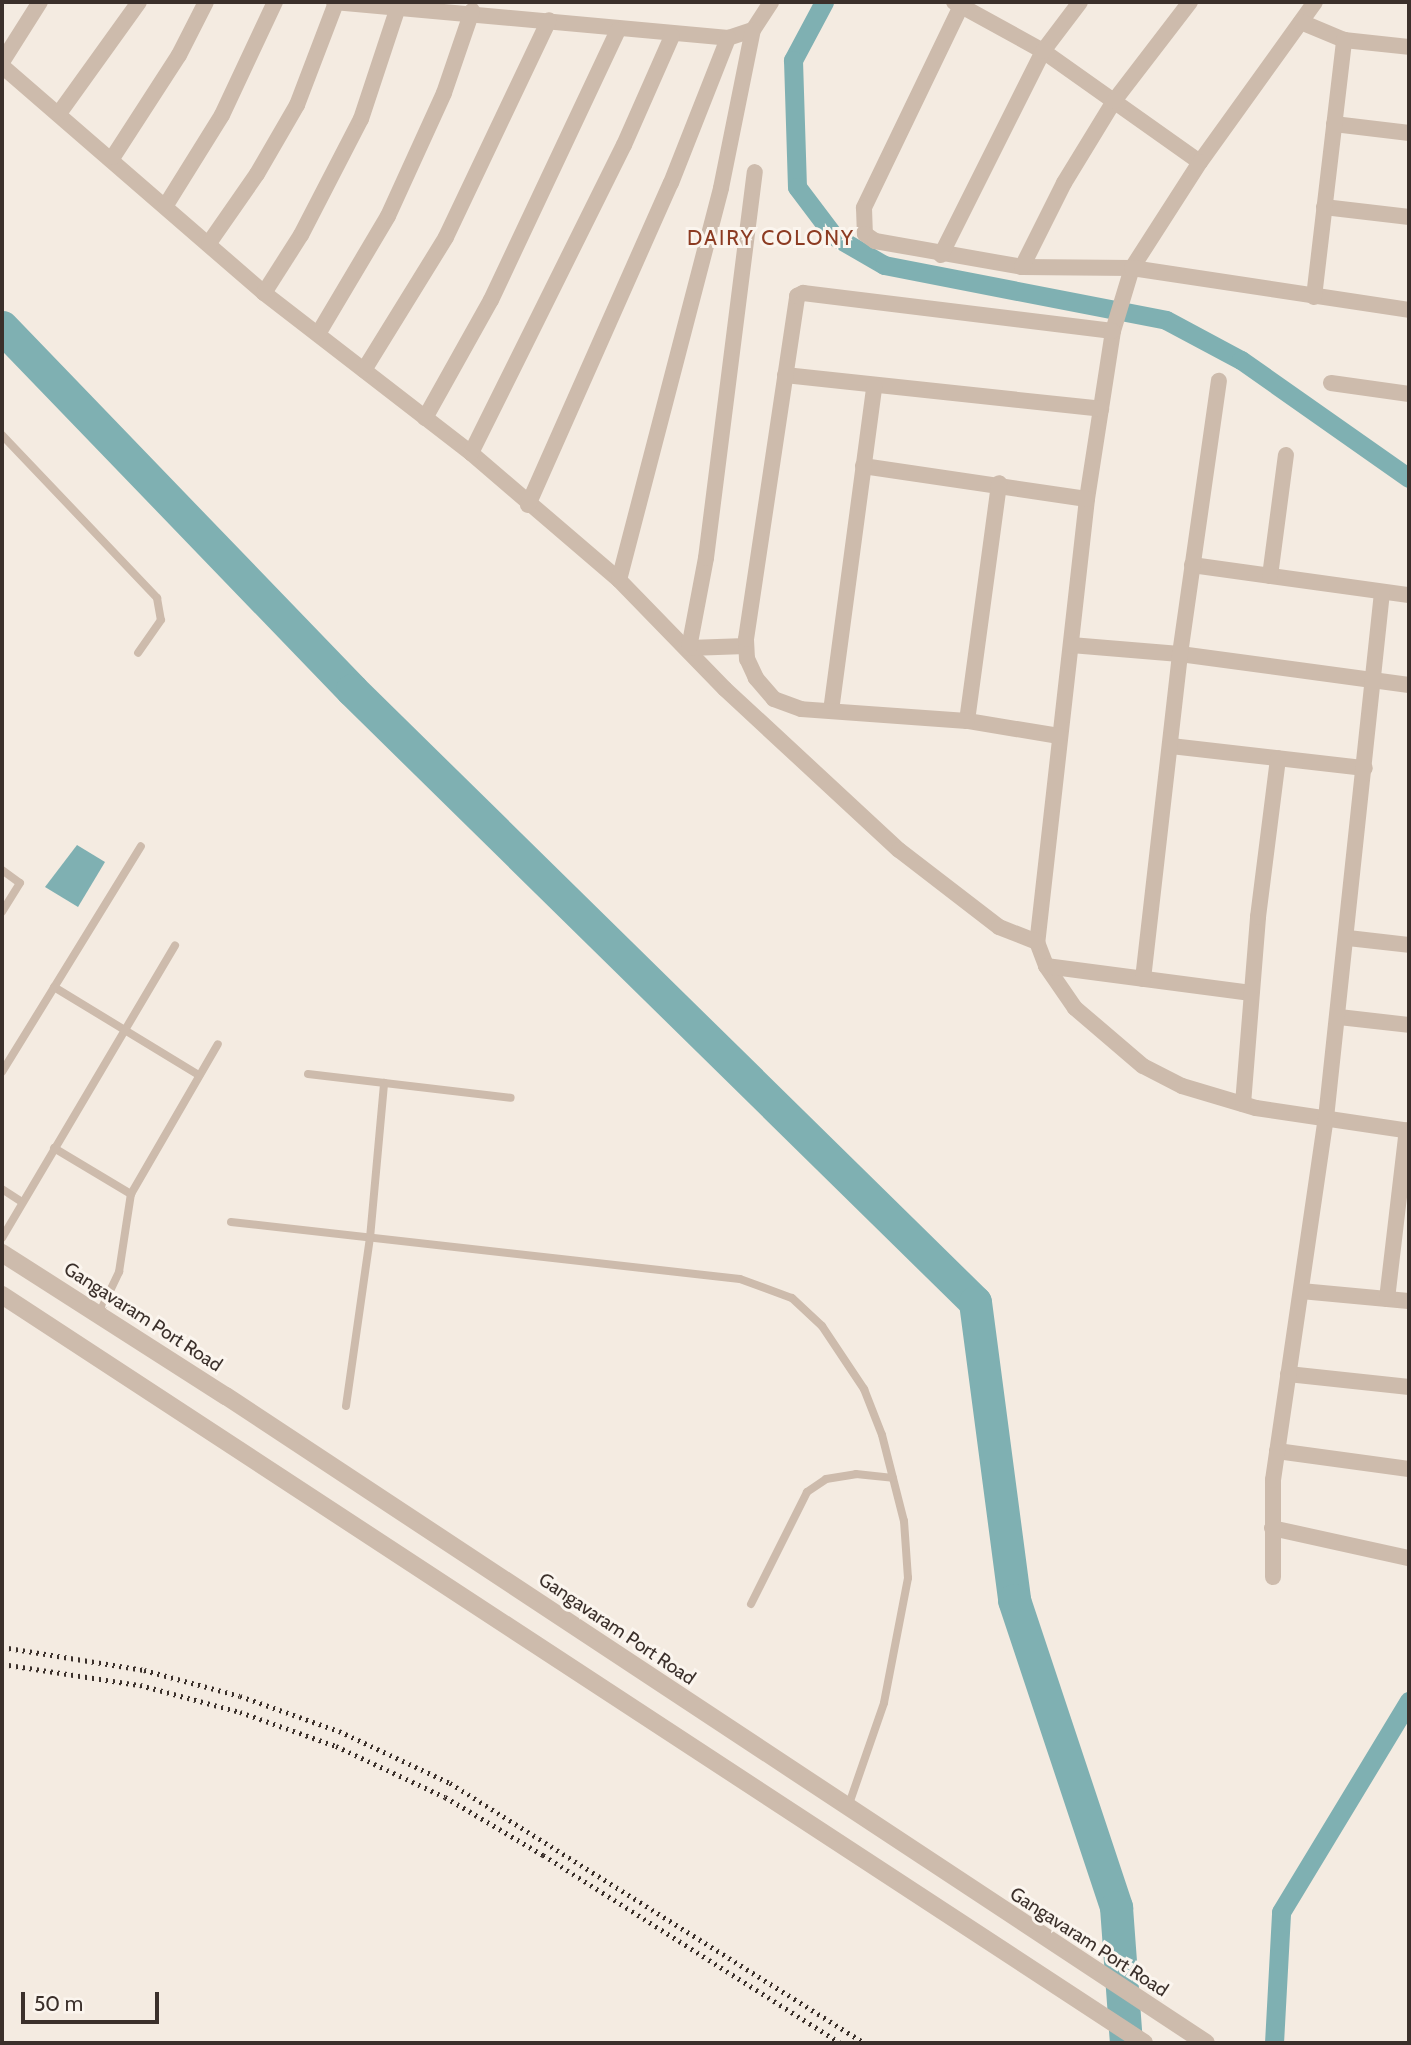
<!DOCTYPE html>
<html>
<head>
<meta charset="utf-8">
<style>
  body { margin:0 }
  #map { position:relative; width:1411px; height:2045px; overflow:hidden; background:#f4ebe1; font-family:Cabin,sans-serif }
  div>[style] { position:absolute }
  [style*='--x'] { left:calc(var(--x)*1px); top:calc(var(--y)*1px); width:calc(var(--w)*1px); rotate:calc(var(--a)*1deg) }
  .water>* { inset:0; background:#7fb0b2 }
  .canal>* { height:19px; margin:-9.5px; padding:0 9.5px; transform-origin:9.5px; border-radius:9.5px; background:#7fb0b2 }
  .river>* { height:33px; margin:-16.5px; padding:0 16.5px; transform-origin:16.5px; border-radius:16.5px; background:#7fb0b2 }
  .service>* { height:8px; margin:-4px; padding:0 4px; transform-origin:4px; border-radius:4px; background:#cdbbac }
  .minor>* { height:16px; margin:-8px; padding:0 8px; transform-origin:8px; border-radius:8px; background:#cdbbac }
  .tertiary>* { height:18px; margin:-9px; padding:0 9px; transform-origin:9px; border-radius:9px; background:#cdbbac }
  .rail>* { height:5px; margin-top:-2.5px; transform-origin:0; background:repeating-linear-gradient(90deg,#3b302b 0 2px,transparent 0 7px) }
  span { translate:-50% -50%; white-space:nowrap; text-align:center; line-height:1.15; -webkit-text-stroke:6px #fbf5ee; paint-order:stroke }
  .street-label { font-size:19px; color:#3b302b }
  .neighbourhood-label { font-size:21px; color:#8c3b22; letter-spacing:2px }
  .frame { position:absolute; inset:0; border:4px solid #3b302b; pointer-events:none }
  .scale { position:absolute; left:21px; top:1992px; width:138px; height:32px; box-sizing:border-box; border:4px solid #3b302b; border-top:0; padding-left:9px; font-size:21px; line-height:24px; white-space:nowrap; color:#3b302b; -webkit-text-stroke:5px #fbf5ee; paint-order:stroke }
</style>
</head>
<body>
<div id="map">
  <div class="water">
    <i style="clip-path:polygon(77px 845px,105px 862px,78px 907px,45px 887px)"></i>
  </div>
  <div class="canal">
    <i style="--x:824;--y:2;--w:66;--a:118.1"></i>
    <i style="--x:793;--y:60;--w:127;--a:88.2"></i>
    <i style="--x:797;--y:187;--w:61;--a:52.9"></i>
    <i style="--x:834;--y:236;--w:58;--a:30.1"></i>
    <i style="--x:884;--y:265;--w:287;--a:11"></i>
    <i style="--x:1166;--y:320;--w:85;--a:28.1"></i>
    <i style="--x:1241;--y:360;--w:205;--a:35.1"></i>
    <i style="--x:1274;--y:2043;--w:131;--a:-86.9"></i>
    <i style="--x:1281;--y:1912;--w:247;--a:-58.8"></i>
  </div>
  <div class="river">
    <i style="--x:2;--y:327;--w:504;--a:46.04"></i>
    <i style="--x:352;--y:690;--w:873;--a:44.49"></i>
    <i style="--x:975;--y:1302;--w:301;--a:82.5"></i>
    <i style="--x:1014;--y:1600;--w:324;--a:71.6"></i>
    <i style="--x:1116;--y:1907;--w:136;--a:85.8"></i>
  </div>
  <div class="service">
    <i style="--x:2;--y:435;--w:225;--a:46.4"></i>
    <i style="--x:157;--y:598;--w:22;--a:80"></i>
    <i style="--x:161;--y:620;--w:40;--a:124.9"></i>
    <i style="--x:2;--y:870;--w:22;--a:36"></i>
    <i style="--x:20;--y:883;--w:34;--a:122"></i>
    <i style="--x:54;--y:987;--w:170;--a:31.3"></i>
    <i style="--x:2;--y:1072;--w:265;--a:-58.4"></i>
    <i style="--x:308;--y:1074;--w:204;--a:6.7"></i>
    <i style="--x:54;--y:1148;--w:90;--a:30.9"></i>
    <i style="--x:2;--y:1189;--w:24;--a:33"></i>
    <i style="--x:231;--y:1222;--w:512;--a:6.39"></i>
    <i style="--x:740;--y:1279;--w:55;--a:20.1"></i>
    <i style="--x:792;--y:1298;--w:41;--a:43"></i>
    <i style="--x:822;--y:1326;--w:76;--a:56.3"></i>
    <i style="--x:864;--y:1389;--w:49;--a:68.6"></i>
    <i style="--x:882;--y:1435;--w:89;--a:75.7"></i>
    <i style="--x:904;--y:1521;--w:57;--a:86"></i>
    <i style="--x:908;--y:1578;--w:127;--a:100.9"></i>
    <i style="--x:884;--y:1703;--w:110;--a:109.1"></i>
    <i style="--x:2;--y:1238;--w:340;--a:-59.4"></i>
    <i style="--x:99;--y:1314;--w:47;--a:-64.5"></i>
    <i style="--x:119;--y:1272;--w:79;--a:-81.3"></i>
    <i style="--x:131;--y:1194;--w:173;--a:-59.9"></i>
    <i style="--x:346;--y:1406;--w:170;--a:-81.9"></i>
    <i style="--x:370;--y:1238;--w:156;--a:-84.8"></i>
    <i style="--x:751;--y:1604;--w:125;--a:-63.4"></i>
    <i style="--x:807;--y:1492;--w:23;--a:-34"></i>
    <i style="--x:826;--y:1479;--w:30;--a:-9"></i>
    <i style="--x:856;--y:1474;--w:37;--a:6"></i>
  </div>
  <div class="minor">
    <i style="--x:334;--y:2;--w:396;--a:5.2"></i>
    <i style="--x:728;--y:38;--w:26;--a:-18"></i>
    <i style="--x:753;--y:30;--w:33;--a:-57"></i>
    <i style="--x:954;--y:2;--w:102;--a:28.8"></i>
    <i style="--x:1043;--y:51;--w:192;--a:35.3"></i>
    <i style="--x:1315;--y:2;--w:197;--a:125.7"></i>
    <i style="--x:1200;--y:162;--w:126;--a:122.7"></i>
    <i style="--x:1132;--y:268;--w:66;--a:106.8"></i>
    <i style="--x:1113;--y:331;--w:170;--a:98.8"></i>
    <i style="--x:1087;--y:499;--w:446;--a:96.4"></i>
    <i style="--x:1037;--y:942;--w:26;--a:69"></i>
    <i style="--x:1046;--y:966;--w:51;--a:55.4"></i>
    <i style="--x:1075;--y:1008;--w:89;--a:40.5"></i>
    <i style="--x:1143;--y:1066;--w:44;--a:27.1"></i>
    <i style="--x:1182;--y:1086;--w:77;--a:16.6"></i>
    <i style="--x:1256;--y:1108;--w:155;--a:8.5"></i>
    <i style="--x:961;--y:6;--w:224;--a:115.7"></i>
    <i style="--x:864;--y:208;--w:26;--a:88"></i>
    <i style="--x:865;--y:234;--w:12;--a:35"></i>
    <i style="--x:875;--y:241;--w:149;--a:10"></i>
    <i style="--x:1022;--y:267;--w:110;--a:0.5"></i>
    <i style="--x:1132;--y:268;--w:280;--a:8.6"></i>
    <i style="--x:1301;--y:22;--w:47;--a:22.7"></i>
    <i style="--x:1344;--y:40;--w:65;--a:6.1"></i>
    <i style="--x:2;--y:62;--w:71;--a:-57.7"></i>
    <i style="--x:2;--y:66;--w:347;--a:40.9"></i>
    <i style="--x:264;--y:293;--w:262;--a:37.7"></i>
    <i style="--x:471;--y:453;--w:195;--a:40.6"></i>
    <i style="--x:619;--y:580;--w:152;--a:45.8"></i>
    <i style="--x:725;--y:689;--w:237;--a:42.8"></i>
    <i style="--x:899;--y:850;--w:126;--a:37.6"></i>
    <i style="--x:999;--y:927;--w:41;--a:21.5"></i>
    <i style="--x:60;--y:112;--w:135;--a:-54.3"></i>
    <i style="--x:1334;--y:124;--w:76;--a:6.8"></i>
    <i style="--x:113;--y:157;--w:121;--a:-57.1"></i>
    <i style="--x:179;--y:55;--w:59;--a:-63"></i>
    <i style="--x:166;--y:205;--w:106;--a:-58.1"></i>
    <i style="--x:222;--y:115;--w:125;--a:-64.9"></i>
    <i style="--x:1324;--y:207;--w:86;--a:6.7"></i>
    <i style="--x:209;--y:243;--w:84;--a:-55.2"></i>
    <i style="--x:257;--y:174;--w:80;--a:-59.9"></i>
    <i style="--x:297;--y:105;--w:109;--a:-69.1"></i>
    <i style="--x:941;--y:255;--w:228;--a:-63.4"></i>
    <i style="--x:1043;--y:51;--w:61;--a:-52.9"></i>
    <i style="--x:1022;--y:267;--w:94;--a:-63.4"></i>
    <i style="--x:1064;--y:183;--w:96;--a:-58.6"></i>
    <i style="--x:1114;--y:101;--w:125;--a:-52.5"></i>
    <i style="--x:264;--y:293;--w:69;--a:-57.5"></i>
    <i style="--x:301;--y:235;--w:131;--a:-62.7"></i>
    <i style="--x:361;--y:119;--w:118;--a:-71.7"></i>
    <i style="--x:1314;--y:297;--w:259;--a:-83.3"></i>
    <i style="--x:318;--y:334;--w:137;--a:-59.3"></i>
    <i style="--x:388;--y:216;--w:135;--a:-65.5"></i>
    <i style="--x:444;--y:93;--w:87;--a:-71.1"></i>
    <i style="--x:364;--y:370;--w:156;--a:-58.3"></i>
    <i style="--x:446;--y:237;--w:240;--a:-64.6"></i>
    <i style="--x:785;--y:375;--w:318;--a:6.1"></i>
    <i style="--x:1331;--y:383;--w:79;--a:8"></i>
    <i style="--x:425;--y:418;--w:135;--a:-60.8"></i>
    <i style="--x:491;--y:300;--w:298;--a:-64.8"></i>
    <i style="--x:471;--y:453;--w:344;--a:-63.6"></i>
    <i style="--x:624;--y:145;--w:119;--a:-66.2"></i>
    <i style="--x:863;--y:466;--w:226;--a:8.4"></i>
    <i style="--x:528;--y:505;--w:352;--a:-66.1"></i>
    <i style="--x:671;--y:183;--w:156;--a:-68.5"></i>
    <i style="--x:1192;--y:565;--w:219;--a:7.9"></i>
    <i style="--x:1270;--y:576;--w:122;--a:-82.5"></i>
    <i style="--x:619;--y:580;--w:405;--a:-75.4"></i>
    <i style="--x:721;--y:188;--w:161;--a:-78.6"></i>
    <i style="--x:1071;--y:645;--w:109;--a:4.7"></i>
    <i style="--x:1180;--y:654;--w:231;--a:7.7"></i>
    <i style="--x:746;--y:646;--w:57;--a:178"></i>
    <i style="--x:689;--y:648;--w:92;--a:-79.3"></i>
    <i style="--x:706;--y:558;--w:389;--a:-82.8"></i>
    <i style="--x:831;--y:711;--w:327;--a:-82.4"></i>
    <i style="--x:967;--y:721;--w:240;--a:-82.3"></i>
    <i style="--x:1059;--y:736;--w:93;--a:-170.7"></i>
    <i style="--x:967;--y:721;--w:166;--a:-175.9"></i>
    <i style="--x:801;--y:709;--w:29;--a:-160"></i>
    <i style="--x:774;--y:699;--w:28;--a:-131"></i>
    <i style="--x:756;--y:678;--w:21;--a:-115"></i>
    <i style="--x:747;--y:659;--w:20;--a:-93"></i>
    <i style="--x:746;--y:639;--w:347;--a:-81.5"></i>
    <i style="--x:797;--y:296;--w:7;--a:-27"></i>
    <i style="--x:803;--y:293;--w:312;--a:7"></i>
    <i style="--x:1171;--y:746;--w:195;--a:6.5"></i>
    <i style="--x:1348;--y:938;--w:61;--a:6.5"></i>
    <i style="--x:1046;--y:966;--w:207;--a:7.5"></i>
    <i style="--x:1143;--y:979;--w:327;--a:-83.5"></i>
    <i style="--x:1180;--y:654;--w:276;--a:-81.9"></i>
    <i style="--x:1339;--y:1017;--w:70;--a:6.5"></i>
    <i style="--x:1243;--y:1104;--w:188;--a:-85.4"></i>
    <i style="--x:1258;--y:917;--w:160;--a:-82.8"></i>
    <i style="--x:1301;--y:1291;--w:108;--a:5.3"></i>
    <i style="--x:1387;--y:1299;--w:170;--a:-83.3"></i>
    <i style="--x:1288;--y:1374;--w:122;--a:6.1"></i>
    <i style="--x:1277;--y:1451;--w:133;--a:7.8"></i>
    <i style="--x:1272;--y:1528;--w:140;--a:12.4"></i>
    <i style="--x:1273;--y:1577;--w:97;--a:-90"></i>
    <i style="--x:1273;--y:1480;--w:366;--a:-81.7"></i>
    <i style="--x:1326;--y:1118;--w:529;--a:-83.92"></i>
  </div>
  <div class="tertiary">
    <i style="--x:2;--y:1253;--w:266;--a:32.6"></i>
    <i style="--x:226;--y:1396;--w:1174;--a:33.43"></i>
    <i style="--x:2;--y:1295;--w:1365;--a:33.22"></i>
  </div>
  <div class="rail">
    <i style="--x:2;--y:1647;--w:144;--a:9.2"></i>
    <i style="--x:144;--y:1670;--w:99;--a:15.2"></i>
    <i style="--x:240;--y:1696;--w:105;--a:19.5"></i>
    <i style="--x:339;--y:1731;--w:123;--a:25.1"></i>
    <i style="--x:450;--y:1783;--w:490;--a:32.1"></i>
    <i style="--x:2;--y:1664;--w:140;--a:8.7"></i>
    <i style="--x:140;--y:1685;--w:104;--a:15.1"></i>
    <i style="--x:240;--y:1712;--w:102;--a:19.5"></i>
    <i style="--x:336;--y:1746;--w:120;--a:25.1"></i>
    <i style="--x:445;--y:1797;--w:114;--a:30.6"></i>
    <i style="--x:543;--y:1855;--w:352;--a:32.3"></i>
  </div>
  <div class="street-label">
    <span style="left:143px;top:1317px;rotate:33deg">Gangavaram Port Road</span>
    <span style="left:617px;top:1629px;rotate:34deg">Gangavaram Port Road</span>
    <span style="left:1089px;top:1942px;rotate:33deg">Gangavaram Port Road</span>
  </div>
  <div class="neighbourhood-label">
    <span style="left:771px;top:238px">DAIRY COLONY</span>
  </div>
  <div class="frame"></div>
  <div class="scale">50 m</div>
</div>
</body>
</html>
